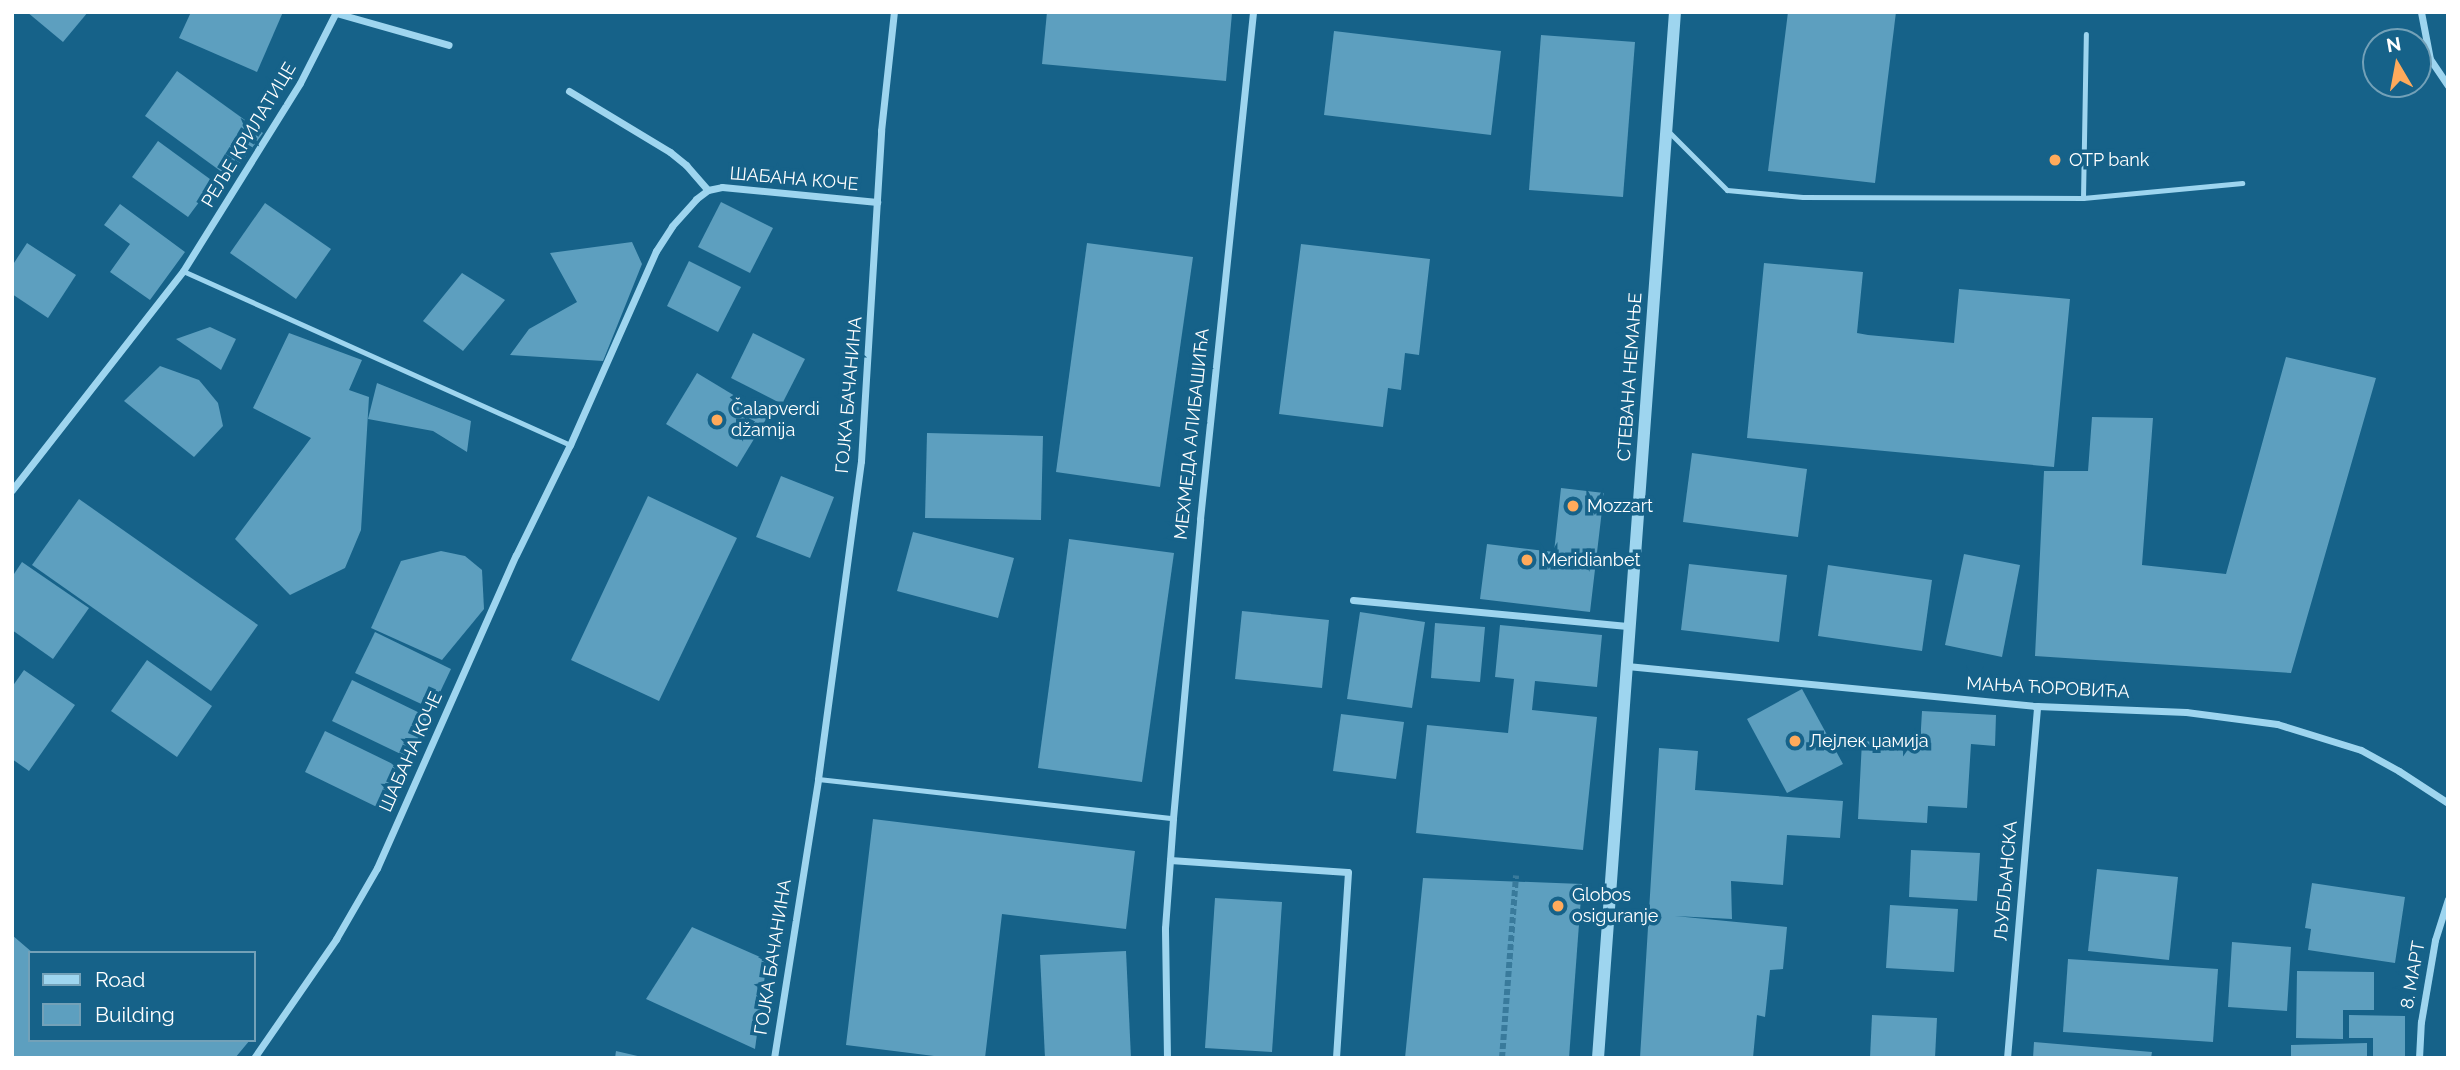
<!DOCTYPE html>
<html>
<head>
<meta charset="utf-8">
<style>
  body { margin:0 }
  #map { position:relative; width:2460px; height:1070px; overflow:hidden; background:#166289; font-family:Raleway,sans-serif }
  div>[style] { position:absolute }
  [style*='--x'] { left:calc(var(--x)*1px); top:calc(var(--y)*1px); width:calc(var(--w)*1px); rotate:calc(var(--a)*1deg) }
  .building>* { inset:0; background:#5d9fbf }
  .pedestrian-tunnel>* { height:6px; margin-top:-3px; transform-origin:0; background:repeating-linear-gradient(90deg,#397a9b 0 6px,transparent 0 9px) }
  .service>* { height:5px; margin:-2.5px; padding:0 2.5px; transform-origin:2.5px; border-radius:2.5px; background:#9ed5ef }
  .minor>* { height:7px; margin:-3.5px; padding:0 3.5px; transform-origin:3.5px; border-radius:3.5px; background:#9ed5ef }
  .tertiary>* { height:12px; margin:-6px; padding:0 6px; transform-origin:6px; border-radius:6px; background:#9ed5ef }
  .dots>* { width:19px; height:19px; translate:-50% -50%; box-sizing:border-box; border:4px solid #166289; border-radius:50% }
  span { translate:-50% -50%; white-space:nowrap; text-align:center; line-height:1.15; -webkit-text-stroke:7px #166289; paint-order:stroke }
  .street-label { font-size:18px; color:#fff }
  .poi-label { font-size:18px; color:#fff }
  .left { translate:0 -50%; text-align:left }
  .frame { position:absolute; inset:0; border:14px solid #fff; pointer-events:none }
  .legend { position:absolute; left:28px; top:951px; width:228px; height:91px; box-sizing:border-box; background:#166289; border:2px solid #73a1b8; margin:0; padding:9px 12px; list-style:none; font-size:21px; color:#fff }
  .legend li { display:flex; align-items:center; gap:14px; height:35px }
  .legend b { width:35px; border:2px solid #73a1b8 }
  .north { position:absolute; left:2362px; top:28px; width:70px; height:70px; box-sizing:border-box; background:#166289; border:2px solid #73a1b8; border-radius:50%; rotate:350deg; font-size:19px; font-weight:700; line-height:28px; text-align:center; color:#fff }
  .north::after { content:''; display:block; margin:auto; width:24px; height:32px; background:#ffaa5b; clip-path:polygon(50% 0,100% 100%,50% 72%,0 100%) }
</style>
</head>
<body>
<div id="map">
  <div class="building">
    <i style="clip-path:polygon(27px 12px,88px 12px,63px 42px)"></i>
    <i style="clip-path:polygon(191px 12px,283px 12px,257px 72px,179px 38px)"></i>
    <i style="clip-path:polygon(1047px 12px,1232px 13px,1226px 81px,1042px 64px)"></i>
    <i style="clip-path:polygon(1788px 12px,1896px 12px,1875px 183px,1768px 171px)"></i>
    <i style="clip-path:polygon(1334px 31px,1501px 51px,1491px 135px,1324px 115px)"></i>
    <i style="clip-path:polygon(1541px 35px,1635px 42px,1623px 197px,1529px 190px)"></i>
    <i style="clip-path:polygon(177px 71px,263px 133px,230px 178px,145px 116px)"></i>
    <i style="clip-path:polygon(158px 141px,214px 182px,188px 217px,132px 177px)"></i>
    <i style="clip-path:polygon(721px 202px,773px 228px,750px 273px,698px 247px)"></i>
    <i style="clip-path:polygon(265px 203px,331px 249px,296px 299px,230px 253px)"></i>
    <i style="clip-path:polygon(120px 204px,185px 252px,150px 300px,110px 272px,130px 244px,104px 225px)"></i>
    <i style="clip-path:polygon(632px 242px,642px 264px,603px 361px,510px 355px,529px 329px,577px 302px,550px 253px)"></i>
    <i style="clip-path:polygon(27px 243px,76px 275px,48px 318px,12px 294px,12px 266px)"></i>
    <i style="clip-path:polygon(1087px 243px,1193px 257px,1160px 487px,1056px 472px)"></i>
    <i style="clip-path:polygon(1301px 244px,1430px 259px,1419px 355px,1405px 353px,1401px 390px,1388px 388px,1383px 427px,1279px 414px)"></i>
    <i style="clip-path:polygon(689px 261px,741px 287px,718px 332px,667px 306px)"></i>
    <i style="clip-path:polygon(1764px 263px,1863px 272px,1857px 333px,1868px 335px,1954px 343px,1959px 289px,2070px 299px,2054px 467px,1747px 438px)"></i>
    <i style="clip-path:polygon(462px 273px,505px 300px,463px 351px,423px 321px)"></i>
    <i style="clip-path:polygon(210px 327px,236px 339px,221px 370px,176px 339px)"></i>
    <i style="clip-path:polygon(289px 333px,362px 360px,349px 390px,369px 397px,361px 530px,345px 568px,290px 595px,235px 539px,311px 438px,253px 408px)"></i>
    <i style="clip-path:polygon(753px 333px,805px 359px,782px 404px,731px 378px)"></i>
    <i style="clip-path:polygon(2286px 357px,2376px 378px,2291px 673px,2035px 656px,2044px 471px,2088px 471px,2092px 417px,2153px 418px,2142px 565px,2226px 574px)"></i>
    <i style="clip-path:polygon(160px 366px,199px 380px,218px 403px,223px 426px,194px 457px,124px 401px)"></i>
    <i style="clip-path:polygon(697px 373px,768px 416px,737px 467px,666px 424px)"></i>
    <i style="clip-path:polygon(377px 383px,471px 421px,467px 452px,433px 431px,368px 419px)"></i>
    <i style="clip-path:polygon(927px 433px,1043px 436px,1041px 520px,925px 518px)"></i>
    <i style="clip-path:polygon(1692px 453px,1807px 469px,1798px 537px,1683px 522px)"></i>
    <i style="clip-path:polygon(781px 476px,834px 497px,810px 558px,756px 537px)"></i>
    <i style="clip-path:polygon(1561px 488px,1604px 493px,1590px 612px,1480px 599px,1487px 544px,1554px 552px)"></i>
    <i style="clip-path:polygon(648px 496px,737px 538px,659px 701px,571px 660px)"></i>
    <i style="clip-path:polygon(79px 499px,258px 625px,211px 691px,32px 565px)"></i>
    <i style="clip-path:polygon(913px 532px,1014px 558px,998px 618px,897px 591px)"></i>
    <i style="clip-path:polygon(1069px 539px,1174px 553px,1142px 782px,1038px 768px)"></i>
    <i style="clip-path:polygon(441px 551px,465px 556px,482px 570px,484px 609px,442px 660px,371px 628px,401px 561px)"></i>
    <i style="clip-path:polygon(1964px 554px,2020px 565px,2002px 657px,1945px 645px)"></i>
    <i style="clip-path:polygon(22px 562px,89px 608px,53px 659px,12px 630px,12px 577px)"></i>
    <i style="clip-path:polygon(1689px 564px,1787px 575px,1779px 642px,1681px 630px)"></i>
    <i style="clip-path:polygon(1828px 565px,1932px 580px,1922px 651px,1818px 636px)"></i>
    <i style="clip-path:polygon(1242px 611px,1329px 620px,1322px 688px,1235px 679px)"></i>
    <i style="clip-path:polygon(1360px 612px,1425px 622px,1412px 708px,1347px 699px)"></i>
    <i style="clip-path:polygon(1435px 623px,1485px 627px,1480px 682px,1431px 678px)"></i>
    <i style="clip-path:polygon(1500px 625px,1602px 635px,1597px 687px,1535px 681px,1532px 710px,1597px 717px,1583px 850px,1416px 833px,1427px 725px,1508px 733px,1514px 679px,1495px 677px)"></i>
    <i style="clip-path:polygon(375px 632px,451px 669px,432px 709px,355px 673px)"></i>
    <i style="clip-path:polygon(147px 660px,212px 706px,177px 757px,111px 711px)"></i>
    <i style="clip-path:polygon(24px 670px,75px 705px,29px 771px,12px 759px,12px 687px)"></i>
    <i style="clip-path:polygon(352px 680px,428px 717px,409px 758px,332px 721px)"></i>
    <i style="clip-path:polygon(1802px 689px,1843px 764px,1787px 793px,1747px 719px)"></i>
    <i style="clip-path:polygon(1922px 711px,1996px 715px,1995px 746px,1971px 744px,1967px 808px,1928px 806px,1927px 823px,1858px 819px,1862px 741px,1920px 745px)"></i>
    <i style="clip-path:polygon(1341px 714px,1404px 722px,1396px 779px,1333px 771px)"></i>
    <i style="clip-path:polygon(325px 731px,401px 768px,381px 809px,305px 772px)"></i>
    <i style="clip-path:polygon(1659px 748px,1698px 751px,1695px 790px,1843px 801px,1840px 838px,1787px 835px,1783px 885px,1731px 881px,1732px 919px,1675px 916px,1787px 927px,1783px 969px,1770px 970px,1765px 1017px,1757px 1015px,1753px 1058px,1640px 1058px)"></i>
    <i style="clip-path:polygon(873px 819px,1135px 851px,1126px 929px,1002px 914px,985px 1058px,950px 1058px,846px 1045px)"></i>
    <i style="clip-path:polygon(1911px 850px,1980px 853px,1977px 901px,1909px 897px)"></i>
    <i style="clip-path:polygon(2097px 869px,2178px 877px,2169px 960px,2088px 951px)"></i>
    <i style="clip-path:polygon(1423px 878px,1582px 884px,1569px 1058px,1405px 1058px)"></i>
    <i style="clip-path:polygon(2312px 883px,2405px 897px,2395px 963px,2308px 950px,2311px 929px,2305px 928px)"></i>
    <i style="clip-path:polygon(1215px 898px,1282px 902px,1272px 1052px,1205px 1048px)"></i>
    <i style="clip-path:polygon(1890px 905px,1958px 909px,1954px 972px,1886px 968px)"></i>
    <i style="clip-path:polygon(692px 927px,767px 960px,755px 1049px,646px 999px)"></i>
    <i style="clip-path:polygon(12px 935px,33px 953px,30px 953px,30px 1040px,250px 1040px,235px 1058px,12px 1058px)"></i>
    <i style="clip-path:polygon(2232px 942px,2291px 947px,2287px 1011px,2228px 1007px)"></i>
    <i style="clip-path:polygon(1126px 951px,1131px 1058px,1045px 1058px,1040px 955px)"></i>
    <i style="clip-path:polygon(2068px 959px,2218px 969px,2213px 1042px,2063px 1032px)"></i>
    <i style="clip-path:polygon(2297px 971px,2374px 972px,2374px 1010px,2343px 1010px,2343px 1039px,2296px 1038px)"></i>
    <i style="clip-path:polygon(1872px 1015px,1937px 1018px,1935px 1058px,1870px 1058px)"></i>
    <i style="clip-path:polygon(2349px 1015px,2405px 1016px,2405px 1058px,2373px 1058px,2373px 1038px,2349px 1038px)"></i>
    <i style="clip-path:polygon(2034px 1042px,2152px 1052px,2151px 1058px,2033px 1058px)"></i>
    <i style="clip-path:polygon(2367px 1043px,2367px 1058px,2291px 1058px,2291px 1045px)"></i>
    <i style="clip-path:polygon(616px 1051px,642px 1057px,642px 1058px,615px 1058px)"></i>
  </div>
  <div class="pedestrian-tunnel">
    <i style="--x:1502;--y:1058;--w:183;--a:-85.6"></i>
  </div>
  <div class="service">
    <i style="--x:1669;--y:132;--w:82;--a:45"></i>
    <i style="--x:1727;--y:190;--w:76;--a:5.3"></i>
    <i style="--x:1803;--y:197;--w:280;--a:0.2"></i>
    <i style="--x:2083;--y:198;--w:164;--a:-89"></i>
    <i style="--x:2083;--y:198;--w:160;--a:-5.4"></i>
    <i style="--x:183;--y:271;--w:424;--a:24.2"></i>
    <i style="--x:818;--y:779;--w:357;--a:6.3"></i>
  </div>
  <div class="minor">
    <i style="--x:2421;--y:12;--w:48;--a:79.2"></i>
    <i style="--x:2430;--y:59;--w:32;--a:56"></i>
    <i style="--x:336;--y:13;--w:117;--a:15.8"></i>
    <i style="--x:569;--y:91;--w:118;--a:31.1"></i>
    <i style="--x:670;--y:152;--w:21;--a:39"></i>
    <i style="--x:686;--y:165;--w:33;--a:49"></i>
    <i style="--x:12;--y:490;--w:278;--a:-52"></i>
    <i style="--x:183;--y:271;--w:221;--a:-58.1"></i>
    <i style="--x:300;--y:83;--w:80;--a:-63.1"></i>
    <i style="--x:1353;--y:600;--w:278;--a:5.4"></i>
    <i style="--x:1627;--y:666;--w:412;--a:5.6"></i>
    <i style="--x:2037;--y:706;--w:149;--a:2.3"></i>
    <i style="--x:2186;--y:712;--w:92;--a:7.5"></i>
    <i style="--x:2277;--y:724;--w:88;--a:17.2"></i>
    <i style="--x:2361;--y:750;--w:43;--a:28.9"></i>
    <i style="--x:2399;--y:771;--w:59;--a:33.1"></i>
    <i style="--x:1170;--y:860;--w:178;--a:3.9"></i>
    <i style="--x:1348;--y:872;--w:186;--a:93.7"></i>
    <i style="--x:254;--y:1058;--w:145;--a:-55.4"></i>
    <i style="--x:336;--y:939;--w:82;--a:-60"></i>
    <i style="--x:377;--y:868;--w:342;--a:-66.1"></i>
    <i style="--x:516;--y:555;--w:123;--a:-63.9"></i>
    <i style="--x:570;--y:445;--w:212;--a:-66.1"></i>
    <i style="--x:656;--y:251;--w:30;--a:-57"></i>
    <i style="--x:672;--y:226;--w:36;--a:-48"></i>
    <i style="--x:696;--y:199;--w:15;--a:-37"></i>
    <i style="--x:708;--y:190;--w:14;--a:-12"></i>
    <i style="--x:722;--y:187;--w:156;--a:5.5"></i>
    <i style="--x:774;--y:1058;--w:282;--a:-81"></i>
    <i style="--x:818;--y:779;--w:321;--a:-82.3"></i>
    <i style="--x:861;--y:461;--w:331;--a:-86.5"></i>
    <i style="--x:881;--y:131;--w:120;--a:-83.8"></i>
    <i style="--x:1167;--y:1058;--w:130;--a:-90.9"></i>
    <i style="--x:1165;--y:928;--w:110;--a:-85.8"></i>
    <i style="--x:1173;--y:818;--w:300;--a:-84.8"></i>
    <i style="--x:1200;--y:519;--w:510;--a:-84.03"></i>
    <i style="--x:2007;--y:1058;--w:353;--a:-85.1"></i>
    <i style="--x:2419;--y:1058;--w:36;--a:-87"></i>
    <i style="--x:2421;--y:1022;--w:83;--a:-80.3"></i>
    <i style="--x:2435;--y:940;--w:43;--a:-72.4"></i>
  </div>
  <div class="tertiary">
    <i style="--x:1598;--y:1058;--w:1049;--a:-85.79"></i>
  </div>
  <div class="dots">
    <i style="left:2055px;top:160px;background:#ffaa5b"></i>
    <i style="left:717px;top:420px;background:#ffaa5b"></i>
    <i style="left:1573px;top:506px;background:#ffaa5b"></i>
    <i style="left:1527px;top:560px;background:#ffaa5b"></i>
    <i style="left:1795px;top:741px;background:#ffaa5b"></i>
    <i style="left:1558px;top:906px;background:#ffaa5b"></i>
  </div>
  <div class="street-label">
    <span style="left:249px;top:135px;rotate:-59deg">РЕЉЕ КРИЛАТИЦЕ</span>
    <span style="left:794px;top:179px;rotate:5deg">ШАБАНА КОЧЕ</span>
    <span style="left:1630px;top:377px;rotate:-86deg">СТЕВАНА НЕМАЊЕ</span>
    <span style="left:849px;top:395px;rotate:-85deg">ГОЈКА БАЧАНИНА</span>
    <span style="left:1192px;top:434px;rotate:-84deg">МЕХМЕДА АЛИБАШИЋА</span>
    <span style="left:2048px;top:688px;rotate:3deg">МАЊА ЋОРОВИЋА</span>
    <span style="left:411px;top:752px;rotate:-66deg">ШАБАНА КОЧЕ</span>
    <span style="left:2006px;top:881px;rotate:-85deg">ЉУБЉАНСКА</span>
    <span style="left:773px;top:957px;rotate:-81deg">ГОЈКА БАЧАНИНА</span>
    <span style="left:2413px;top:975px;rotate:-80deg">8. МАРТ</span>
  </div>
  <div class="poi-label">
    <span class="left" style="left:2069px;top:160px">OTP bank</span>
    <span class="left" style="left:731px;top:420px">Čalapverdi<br>džamija</span>
    <span class="left" style="left:1587px;top:506px">Mozzart</span>
    <span class="left" style="left:1541px;top:560px">Meridianbet</span>
    <span class="left" style="left:1809px;top:741px">Лејлек џамија</span>
    <span class="left" style="left:1572px;top:906px">Globos<br>osiguranje</span>
  </div>
  <div class="frame"></div>
  <ul class="legend">
  <li><b style="height:9px;background:#9ed5ef"></b>Road</li>
  <li><b style="height:19px;background:#5d9fbf"></b>Building</li>
  </ul>
  <div class="north">N</div>
</div>
</body>
</html>
